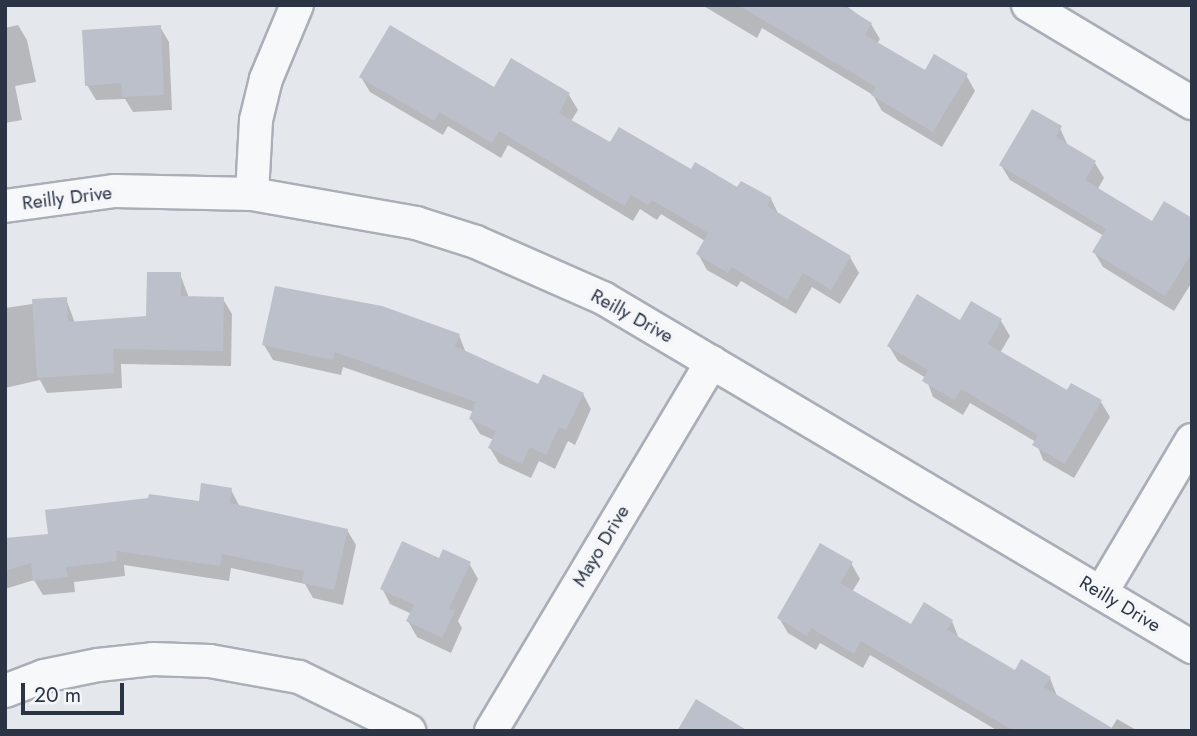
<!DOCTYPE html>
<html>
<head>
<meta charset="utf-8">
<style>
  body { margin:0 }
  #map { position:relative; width:1197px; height:736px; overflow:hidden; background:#e4e7ec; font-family:Jost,sans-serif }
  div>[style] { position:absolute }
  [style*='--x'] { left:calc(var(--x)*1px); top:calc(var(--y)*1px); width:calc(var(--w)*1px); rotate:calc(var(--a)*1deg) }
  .shadow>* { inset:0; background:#0003 }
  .building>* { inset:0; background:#bbc0ca }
  .roads { filter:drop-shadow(2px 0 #a9aeb7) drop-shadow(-2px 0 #a9aeb7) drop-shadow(0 2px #a9aeb7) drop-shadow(0 -2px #a9aeb7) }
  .minor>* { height:32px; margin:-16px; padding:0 16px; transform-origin:16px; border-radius:16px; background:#f7f8fa }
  span { translate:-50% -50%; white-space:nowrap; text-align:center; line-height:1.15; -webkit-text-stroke:7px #f4f6f9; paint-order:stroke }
  .street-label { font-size:19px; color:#2b3445 }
  .frame { position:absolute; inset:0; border:7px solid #2b3445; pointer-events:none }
  .scale { position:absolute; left:21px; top:683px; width:103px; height:32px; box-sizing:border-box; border:4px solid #2b3445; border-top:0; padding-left:9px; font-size:21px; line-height:24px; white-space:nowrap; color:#2b3445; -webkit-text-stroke:5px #f4f6f9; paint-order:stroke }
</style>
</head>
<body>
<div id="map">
  <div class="shadow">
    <i style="clip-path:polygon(702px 5px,845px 5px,871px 24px,880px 39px,877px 44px,926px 73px,966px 75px,975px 91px,942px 147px,882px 111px,873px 95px,762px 28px,757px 38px)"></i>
    <i style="clip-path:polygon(18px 25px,27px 40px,36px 82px,15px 86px,22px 120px,5px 123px,5px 28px)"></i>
    <i style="clip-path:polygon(160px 27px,169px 42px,172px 110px,133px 112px,125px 99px,96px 100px,87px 85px)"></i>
    <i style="clip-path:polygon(361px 77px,569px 95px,578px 110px,571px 121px,611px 145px,771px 199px,779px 215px,850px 257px,859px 273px,840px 304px,812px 287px,796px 314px,741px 281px,737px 287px,707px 270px,698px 254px,705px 241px,661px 214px,657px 220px,640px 209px,633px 221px,508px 145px,501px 158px,448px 126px,443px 135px,370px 92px)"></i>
    <i style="clip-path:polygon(1060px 128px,1068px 146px,1095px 163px,1104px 178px,1097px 190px,1152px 223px,1192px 220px,1192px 282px,1174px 311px,1103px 267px,1094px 252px,1104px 236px,1010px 180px,1001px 165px)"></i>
    <i style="clip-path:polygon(180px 274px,189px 298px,223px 299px,232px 314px,231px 366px,121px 364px,122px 388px,47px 393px,40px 380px,5px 388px,5px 308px,66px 299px,75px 323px,147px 318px)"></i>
    <i style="clip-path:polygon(1001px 321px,1010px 336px,1000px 353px,1068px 393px,1101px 402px,1110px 417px,1074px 478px,1043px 460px,1036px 442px,970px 403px,963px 415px,933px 397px,926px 378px,898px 361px,889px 346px,960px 322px)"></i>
    <i style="clip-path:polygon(459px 335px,466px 353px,539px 386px,583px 394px,591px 409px,575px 445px,568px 441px,555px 469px,539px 461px,531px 478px,499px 463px,490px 448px,494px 440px,480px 434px,471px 419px,474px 412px,343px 367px,341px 375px,273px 360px,264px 345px)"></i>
    <i style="clip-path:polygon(231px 490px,240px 507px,347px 530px,356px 545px,343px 605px,313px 598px,305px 584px,231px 568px,229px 581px,124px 565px,125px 576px,74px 582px,75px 592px,43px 595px,34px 580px,5px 589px,5px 540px,50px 536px,200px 503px)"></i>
    <i style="clip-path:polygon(440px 560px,469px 563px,478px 579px,458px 621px,462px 628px,451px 653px,417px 637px,408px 621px,412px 614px,390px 604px,382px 588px)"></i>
    <i style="clip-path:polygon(851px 563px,860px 579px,852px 592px,912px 627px,952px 621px,959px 639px,1015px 672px,1050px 678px,1057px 696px,1111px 729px,1117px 719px,1138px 731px,998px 731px,870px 655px,863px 668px,820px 643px,816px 650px,788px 633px,779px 618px)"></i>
  </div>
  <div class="building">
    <i style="clip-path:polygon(738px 5px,842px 5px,872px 23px,865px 35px,925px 70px,934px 54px,968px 74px,933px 132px,871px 95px,876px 87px)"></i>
    <i style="clip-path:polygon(161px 25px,164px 95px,122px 97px,121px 83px,85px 86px,82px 30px)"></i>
    <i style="clip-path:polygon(390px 25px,494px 87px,511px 58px,570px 93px,559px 113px,610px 142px,619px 127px,691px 169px,695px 162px,737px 187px,741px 181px,772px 198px,767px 206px,851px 256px,831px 290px,803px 273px,787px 300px,732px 267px,728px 273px,696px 254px,708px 233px,652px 200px,648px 205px,631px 195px,624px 206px,499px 131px,492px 143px,439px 112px,434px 121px,359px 77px)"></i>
    <i style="clip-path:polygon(1032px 109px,1062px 126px,1056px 137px,1096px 161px,1085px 180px,1152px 221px,1164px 201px,1192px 218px,1192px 253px,1165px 296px,1092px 252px,1106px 229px,999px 165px)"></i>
    <i style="clip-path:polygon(147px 272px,181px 272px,181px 296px,224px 297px,223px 351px,113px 349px,114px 373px,37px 378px,32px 299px,67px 297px,68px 322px,146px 316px)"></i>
    <i style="clip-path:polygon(275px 286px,382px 306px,460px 334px,455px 346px,538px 384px,543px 374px,584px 393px,566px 430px,559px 427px,546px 455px,530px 447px,522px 464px,488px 448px,496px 431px,469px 419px,476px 402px,335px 352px,333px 360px,262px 345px)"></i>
    <i style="clip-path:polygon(917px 294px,960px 320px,971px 301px,1002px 319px,988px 344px,1067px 390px,1071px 383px,1102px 400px,1065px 464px,1032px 445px,1038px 435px,961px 389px,954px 400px,922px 381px,928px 370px,887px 346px)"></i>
    <i style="clip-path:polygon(201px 483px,232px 488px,230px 503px,348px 529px,334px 590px,302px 583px,304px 571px,222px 554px,220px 566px,116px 551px,117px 561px,66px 567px,68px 577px,33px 581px,31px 563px,5px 571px,5px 538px,48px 534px,45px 510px,148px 498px,149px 494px,199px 501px)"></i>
    <i style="clip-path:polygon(402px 541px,439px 558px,443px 549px,471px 562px,449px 609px,455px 611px,442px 638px,406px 621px,414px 605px,380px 589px)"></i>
    <i style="clip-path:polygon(820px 543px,853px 562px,840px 583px,911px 624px,924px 602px,953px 620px,947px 630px,1015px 670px,1021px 659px,1051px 677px,1044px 687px,1117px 731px,1014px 731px,861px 641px,854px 654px,811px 628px,807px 636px,777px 618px)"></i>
    <i style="clip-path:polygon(696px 699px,748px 731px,677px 731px)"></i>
  </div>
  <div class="roads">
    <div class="minor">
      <i style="--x:1028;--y:5;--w:191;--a:30.9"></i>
      <i style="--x:252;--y:194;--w:74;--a:-86.9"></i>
      <i style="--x:256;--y:120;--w:42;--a:-76.3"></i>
      <i style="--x:266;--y:79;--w:80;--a:-67.3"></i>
      <i style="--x:5;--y:206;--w:111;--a:-7.8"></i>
      <i style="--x:115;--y:191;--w:137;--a:1.3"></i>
      <i style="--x:252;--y:194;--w:167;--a:10"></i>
      <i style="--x:416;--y:223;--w:63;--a:17.6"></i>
      <i style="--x:476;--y:242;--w:139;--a:23.8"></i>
      <i style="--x:603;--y:298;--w:685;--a:30.65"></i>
      <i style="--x:1101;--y:593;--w:178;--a:-59.3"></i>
      <i style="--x:5;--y:691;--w:42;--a:-21"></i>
      <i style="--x:44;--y:676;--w:55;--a:-11.5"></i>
      <i style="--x:98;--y:665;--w:55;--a:-6.2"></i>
      <i style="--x:153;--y:659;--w:57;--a:2"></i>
      <i style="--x:210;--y:661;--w:90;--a:10.2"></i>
      <i style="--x:299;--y:677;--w:123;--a:26.1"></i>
      <i style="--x:491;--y:731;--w:430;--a:-59.1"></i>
    </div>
  </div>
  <div class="street-label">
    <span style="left:67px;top:198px;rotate:-7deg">Reilly Drive</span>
    <span style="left:632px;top:316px;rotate:29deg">Reilly Drive</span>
    <span style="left:601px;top:546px;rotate:-59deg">Mayo Drive</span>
    <span style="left:1120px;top:604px;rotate:31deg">Reilly Drive</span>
  </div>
  <div class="frame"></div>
  <div class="scale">20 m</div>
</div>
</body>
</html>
